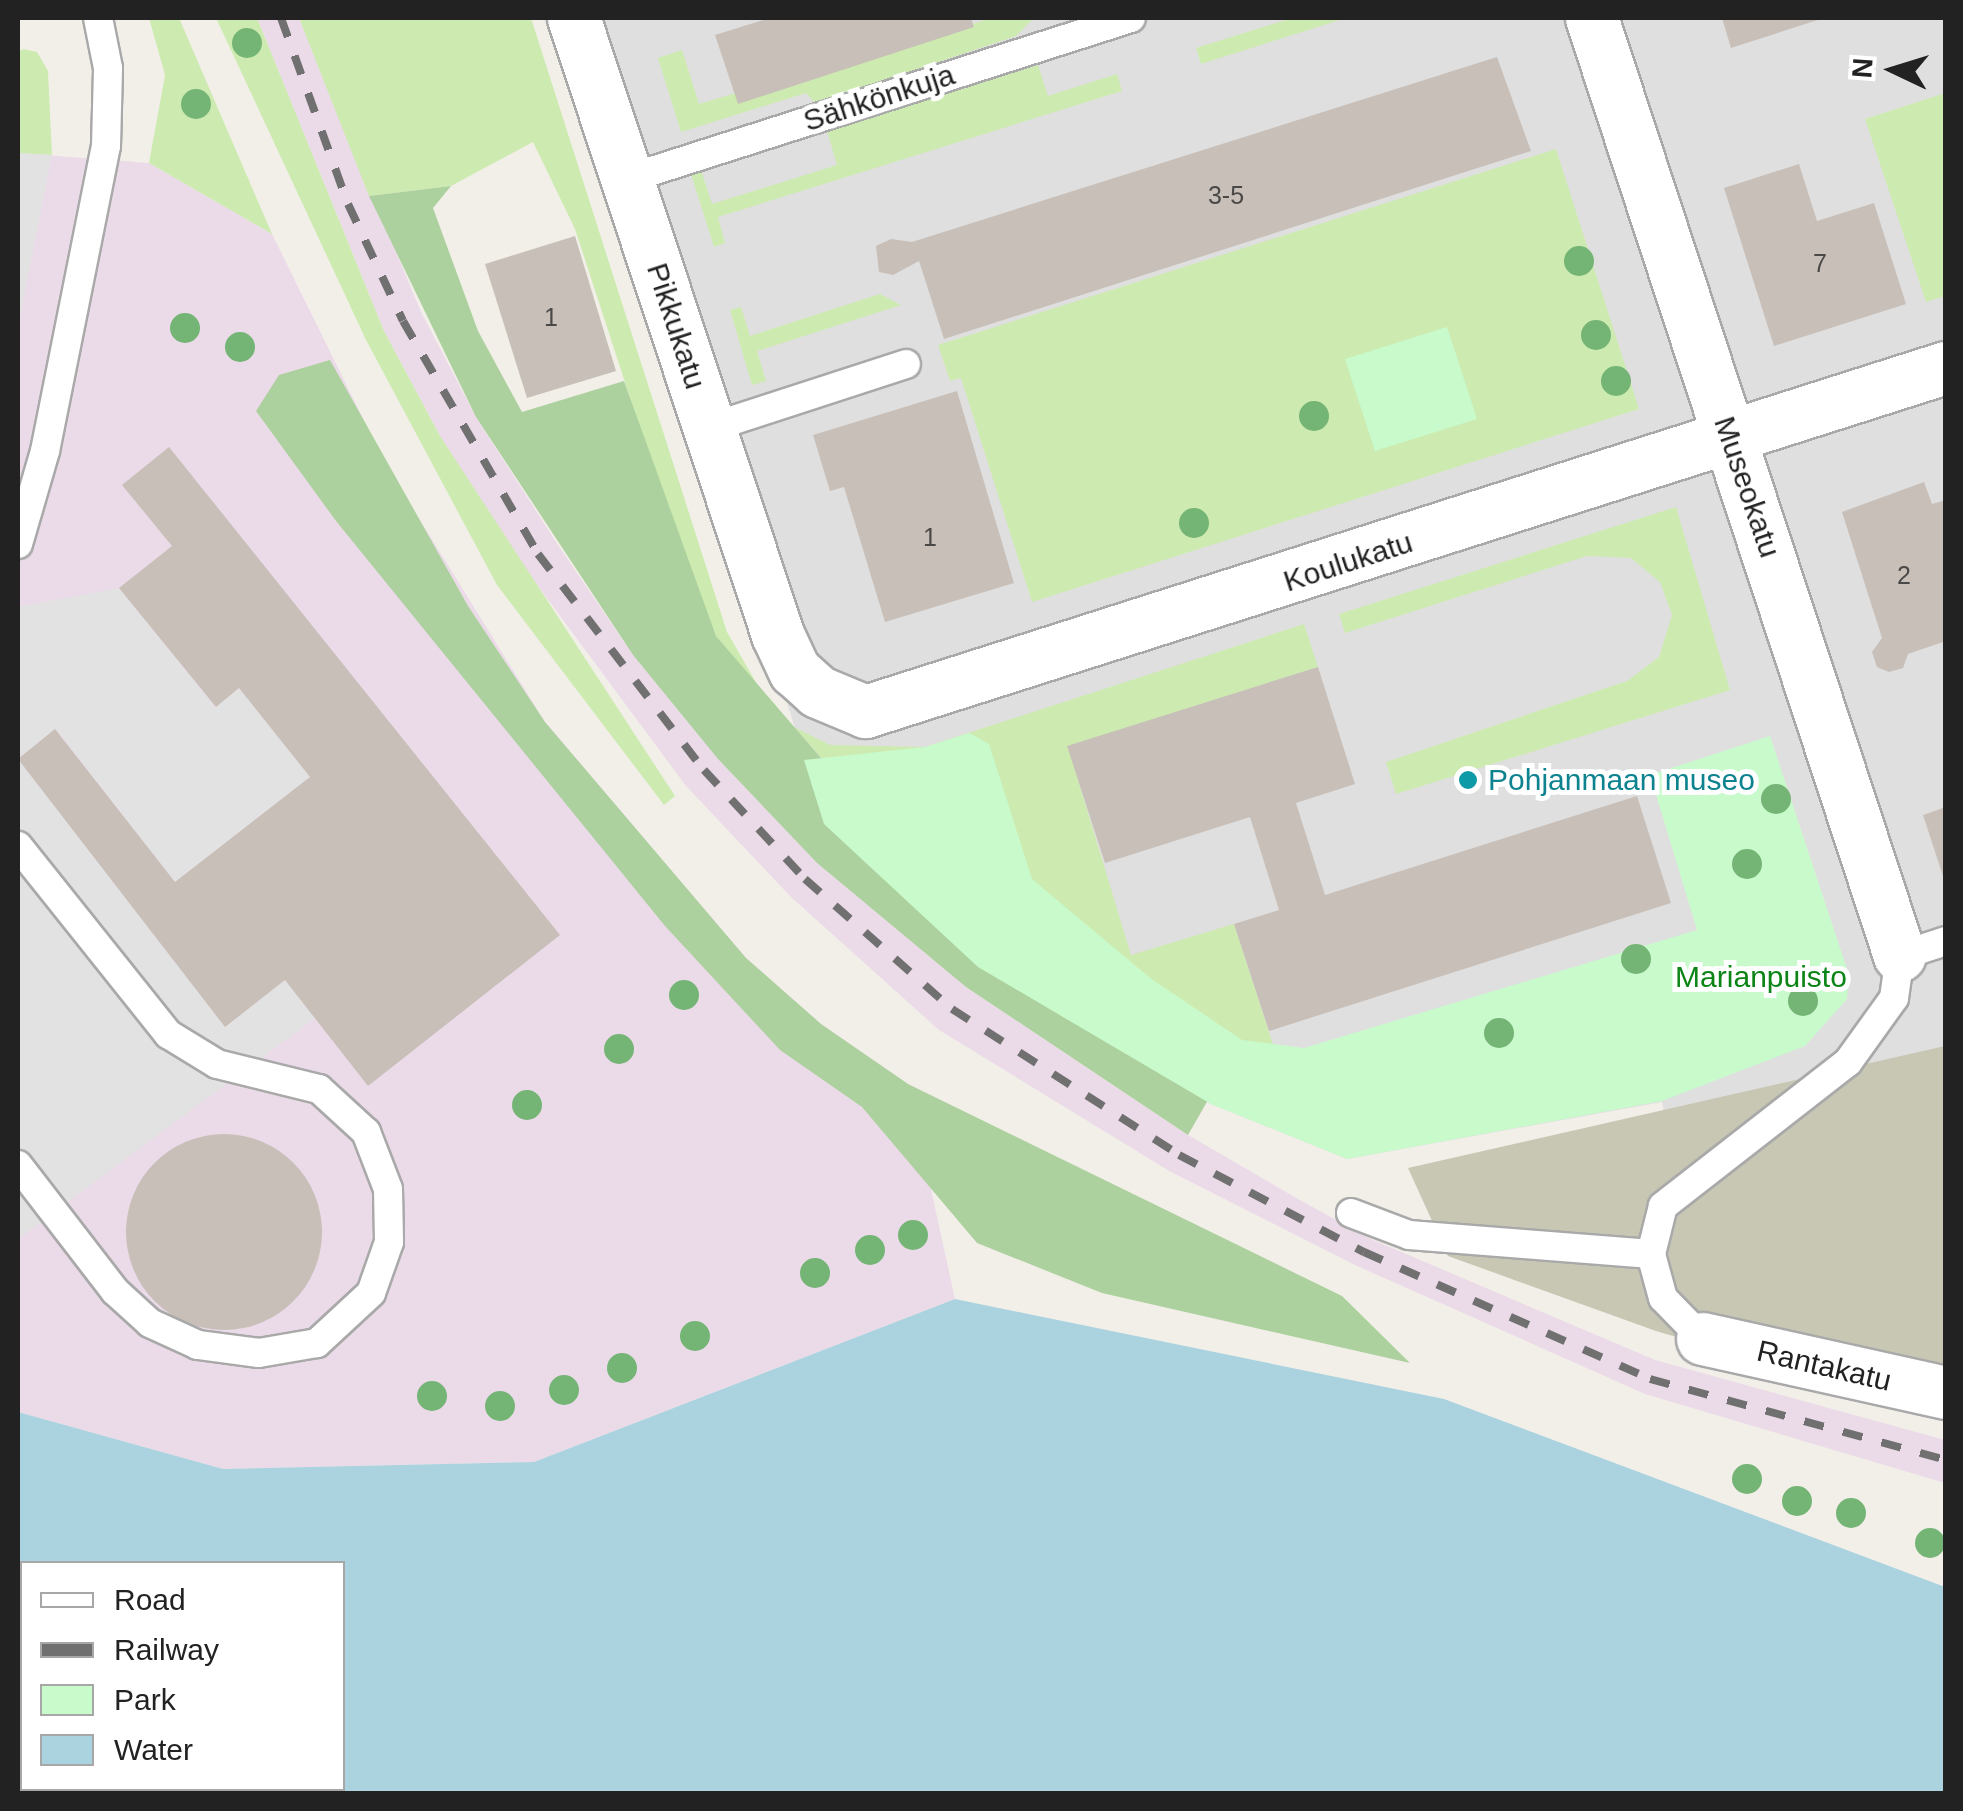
<!DOCTYPE html>
<html>
<head>
<meta charset="utf-8">
<style>
  body { margin:0 }
  #map { position:relative; width:1963px; height:1811px; overflow:hidden; background:#f2efe9; font-family:Helvetica,sans-serif }
  div>[style] { position:absolute }
  [style*='--x'] { left:calc(var(--x)*1px); top:calc(var(--y)*1px); width:calc(var(--w)*1px); rotate:calc(var(--a)*1deg) }
  .residential>* { inset:0; background:#e0dfdf }
  .industrial>* { inset:0; background:#ebdbe8 }
  .construction>* { inset:0; background:#c7c7b4 }
  .grass>* { inset:0; background:#cdebb0 }
  .forest>* { inset:0; background:#add19e }
  .park>* { inset:0; background:#c8facc }
  .parking>* { inset:0; background:#e2e2e2 }
  .water>* { inset:0; background:#aad3df }
  .building>* { inset:0; background:#c7bfb8 }
  .round { border-radius:50% }
  .roads { filter:drop-shadow(2px 0 #a9a9a9) drop-shadow(-2px 0 #a9a9a9) drop-shadow(0 2px #a9a9a9) drop-shadow(0 -2px #a9a9a9) }
  .lane>* { height:28px; margin:-14px; padding:0 14px; transform-origin:14px; border-radius:14px; background:#fff }
  .street>* { height:52px; margin:-26px; padding:0 26px; transform-origin:26px; border-radius:26px; background:#fff }
  .rail>* { height:8px; margin-top:-4px; transform-origin:0; background:repeating-linear-gradient(90deg,#707070 0 20px,transparent 0 40px) }
  .trees>* { width:30px; height:30px; margin:-15px; border-radius:50%; background:#74b475 }
  .dots>* { width:28px; height:28px; translate:-50% -50%; box-sizing:border-box; border:5px solid #fff; border-radius:50% }
  span { translate:-50% -50%; white-space:nowrap; text-align:center; line-height:1.15; -webkit-text-stroke:10px #fff; paint-order:stroke }
  .number-label { font-size:25px; color:#4b4948 }
  .number-label span { -webkit-text-stroke-width:0 }
  .street-label { font-size:30px; color:#222 }
  .culture-label { font-size:30px; color:#0d838f }
  .left { translate:0 -50%; text-align:left }
  .park-label { font-size:30px; color:#0c8416 }
  .frame { position:absolute; inset:0; border:20px solid #222; pointer-events:none }
  .legend { position:absolute; left:20px; top:1561px; width:325px; height:230px; box-sizing:border-box; background:#fff; border:2px solid #a7a7a7; margin:0; padding:12px 18px; list-style:none; font-size:30px; color:#222 }
  .legend li { display:flex; align-items:center; gap:20px; height:50px }
  .legend b { width:50px; border:2px solid #a7a7a7 }
  .north { position:absolute; left:1843px; top:20px; width:100px; height:100px; -webkit-text-stroke:8px #fff; paint-order:stroke; rotate:274deg; font-size:28px; font-weight:700; line-height:40px; text-align:center; color:#222 }
  .north::after { content:''; display:block; margin:auto; width:35px; height:45px; background:#222; clip-path:polygon(50% 0,100% 100%,50% 72%,0 100%) }
</style>
</head>
<body>
<div id="map">
  <div class="residential">
    <i style="clip-path:polygon(578px 18px,1945px 18px,1945px 1383px,1706px 1325px,1662px 1102px,1347px 1159px,1211px 1104px,978px 967px,824px 824px)"></i>
  </div>
  <div class="industrial">
    <i style="clip-path:polygon(257px 18px,299px 18px,421px 312px,476px 417px,556px 542px,633px 655px,718px 759px,817px 863px,966px 987px,1188px 1135px,1298px 1199px,1371px 1239px,1655px 1360px,1945px 1440px,1945px 1483px,1645px 1394px,1357px 1266px,1171px 1172px,939px 1030px,791px 897px,686px 786px,523px 566px,440px 436px,384px 331px)"></i>
    <i style="clip-path:polygon(18px 153px,149px 163px,272px 234px,386px 465px,545px 722px,746px 958px,821px 1024px,908px 1084px,955px 1299px,534px 1462px,223px 1469px,18px 1412px)"></i>
  </div>
  <div class="construction">
    <i style="clip-path:polygon(1945px 1046px,1945px 1394px,1907px 1405px,1656px 1331px,1448px 1256px,1408px 1168px)"></i>
  </div>
  <div class="grass">
    <i style="clip-path:polygon(149px 18px,179px 18px,272px 234px,149px 163px,165px 75px)"></i>
    <i style="clip-path:polygon(216px 18px,257px 18px,384px 331px,440px 436px,675px 796px,664px 805px,497px 585px,366px 340px)"></i>
    <i style="clip-path:polygon(299px 18px,531px 18px,727px 632px,761px 691px,716px 636px,677px 542px,575px 229px,533px 142px,451px 186px,369px 196px)"></i>
    <i style="clip-path:polygon(991px 18px,1034px 18px,1016px 36px,815px 103px,806px 93px,681px 132px,658px 58px,682px 50px,699px 104px,749px 89px,762px 92px)"></i>
    <i style="clip-path:polygon(1292px 18px,1346px 18px,1201px 64px,1196px 48px)"></i>
    <i style="clip-path:polygon(23px 49px,37px 52px,48px 71px,52px 155px,18px 153px,18px 52px)"></i>
    <i style="clip-path:polygon(1038px 65px,1048px 96px,1117px 74px,1122px 91px,718px 217px,725px 243px,714px 247px,691px 174px,701px 170px,712px 204px,837px 165px,827px 131px)"></i>
    <i style="clip-path:polygon(1945px 93px,1945px 296px,1926px 302px,1865px 119px)"></i>
    <i style="clip-path:polygon(1556px 149px,1639px 409px,1032px 602px,961px 378px,950px 381px,938px 345px)"></i>
    <i style="clip-path:polygon(880px 294px,901px 305px,757px 351px,766px 381px,752px 385px,730px 310px,741px 307px,750px 336px)"></i>
    <i style="clip-path:polygon(1676px 507px,1730px 690px,1396px 794px,1386px 762px,1627px 681px,1659px 657px,1672px 615px,1660px 582px,1631px 558px,1587px 556px,1345px 633px,1339px 614px)"></i>
    <i style="clip-path:polygon(1304px 624px,1318px 667px,1068px 747px,1131px 955px,1234px 924px,1279px 1063px,1223px 1074px,839px 778px,794px 727px,830px 745px,925px 747px)"></i>
  </div>
  <div class="forest">
    <i style="clip-path:polygon(451px 186px,433px 208px,478px 331px,522px 412px,624px 381px,716px 636px,839px 779px,1223px 1074px,1188px 1135px,966px 987px,817px 863px,718px 759px,633px 655px,476px 417px,369px 196px)"></i>
    <i style="clip-path:polygon(330px 360px,468px 606px,545px 722px,746px 958px,821px 1024px,908px 1084px,1342px 1296px,1410px 1363px,1102px 1293px,977px 1243px,862px 1107px,780px 1050px,665px 926px,336px 521px,256px 411px,279px 375px)"></i>
  </div>
  <div class="park">
    <i style="clip-path:polygon(1447px 327px,1477px 419px,1375px 451px,1345px 359px)"></i>
    <i style="clip-path:polygon(969px 733px,989px 744px,1032px 879px,1150px 978px,1242px 1040px,1304px 1048px,1697px 930px,1650px 775px,1770px 736px,1849px 975px,1847px 999px,1805px 1046px,1662px 1101px,1347px 1159px,1211px 1104px,978px 967px,824px 824px,804px 760px,925px 747px)"></i>
  </div>
  <div class="parking">
    <i style="clip-path:polygon(18px 153px,52px 155px,18px 326px)"></i>
    <i style="clip-path:polygon(119px 588px,215px 707px,239px 688px,310px 777px,175px 882px,56px 729px,18px 758px,18px 607px)"></i>
    <i style="clip-path:polygon(18px 759px,225px 1027px,285px 980px,315px 1018px,18px 1239px)"></i>
  </div>
  <div class="water">
    <i style="clip-path:polygon(evenodd,955px 1299px,1444px 1399px,1945px 1587px,1945px 1793px,18px 1793px,18px 1412px,223px 1469px,534px 1462px,955px 1299px,22px 1564px,342px 1564px,342px 1788px,22px 1788px,22px 1564px)"></i>
  </div>
  <div class="building">
    <i style="clip-path:polygon(770px 18px,971px 18px,974px 27px,738px 104px,715px 35px)"></i>
    <i style="clip-path:polygon(1722px 18px,1824px 18px,1731px 48px)"></i>
    <i style="clip-path:polygon(1497px 57px,1531px 151px,944px 339px,919px 261px,893px 275px,879px 272px,876px 246px,891px 239px,912px 242px)"></i>
    <i style="clip-path:polygon(1799px 164px,1817px 221px,1874px 203px,1906px 304px,1774px 346px,1724px 188px)"></i>
    <i style="clip-path:polygon(575px 236px,616px 371px,527px 398px,485px 264px)"></i>
    <i style="clip-path:polygon(957px 391px,1014px 583px,885px 622px,844px 487px,830px 491px,813px 435px)"></i>
    <i style="clip-path:polygon(169px 447px,560px 935px,368px 1086px,285px 980px,225px 1027px,18px 759px,55px 729px,175px 882px,310px 777px,239px 688px,216px 707px,119px 588px,172px 546px,122px 485px)"></i>
    <i style="clip-path:polygon(1924px 482px,1932px 504px,1946px 500px,1946px 641px,1908px 654px,1903px 668px,1889px 672px,1877px 667px,1872px 652px,1882px 638px,1842px 512px)"></i>
    <i style="clip-path:polygon(1318px 667px,1355px 784px,1296px 803px,1325px 895px,1637px 796px,1671px 903px,1269px 1031px,1234px 924px,1279px 910px,1250px 817px,1105px 863px,1067px 746px)"></i>
    <i style="clip-path:polygon(1946px 807px,1946px 882px,1945px 882px,1923px 815px)"></i>
    <i class="round" style="left:126px;top:1134px;width:196px;height:196px"></i>
  </div>
  <div class="roads">
    <div class="lane">
      <i style="--x:627;--y:179;--w:529;--a:-17.72"></i>
      <i style="--x:709;--y:428;--w:207;--a:-18"></i>
      <i style="--x:18;--y:544;--w:97;--a:-73.8"></i>
      <i style="--x:45;--y:451;--w:311;--a:-78.7"></i>
      <i style="--x:106;--y:146;--w:78;--a:-88.5"></i>
      <i style="--x:108;--y:68;--w:51;--a:-101.3"></i>
      <i style="--x:18;--y:846;--w:241;--a:51.4"></i>
      <i style="--x:168;--y:1034;--w:57;--a:31.5"></i>
      <i style="--x:217;--y:1064;--w:105;--a:13.8"></i>
      <i style="--x:319;--y:1089;--w:64;--a:42.5"></i>
      <i style="--x:366;--y:1132;--w:61;--a:68.9"></i>
      <i style="--x:388;--y:1189;--w:53;--a:88.9"></i>
      <i style="--x:389;--y:1242;--w:54;--a:109.4"></i>
      <i style="--x:371;--y:1293;--w:74;--a:137.2"></i>
      <i style="--x:317;--y:1343;--w:59;--a:170.2"></i>
      <i style="--x:259;--y:1353;--w:62;--a:-172.5"></i>
      <i style="--x:198;--y:1345;--w:53;--a:-155.4"></i>
      <i style="--x:150;--y:1323;--w:47;--a:-137.6"></i>
      <i style="--x:115;--y:1291;--w:159;--a:-127.6"></i>
      <i style="--x:1351;--y:1213;--w:62;--a:20.8"></i>
      <i style="--x:1409;--y:1235;--w:243;--a:4.5"></i>
      <i style="--x:1703;--y:1339;--w:57;--a:-134.3"></i>
      <i style="--x:1663;--y:1298;--w:46;--a:-105.3"></i>
      <i style="--x:1651;--y:1254;--w:49;--a:-76"></i>
      <i style="--x:1663;--y:1206;--w:234;--a:-37.9"></i>
      <i style="--x:1848;--y:1062;--w:79;--a:-54.3"></i>
      <i style="--x:1894;--y:998;--w:42;--a:-81.9"></i>
      <i style="--x:1900;--y:956;--w:48;--a:-18.1"></i>
    </div>
    <div class="street">
      <i style="--x:574;--y:18;--w:650;--a:71.7"></i>
      <i style="--x:778;--y:635;--w:40;--a:65"></i>
      <i style="--x:795;--y:671;--w:31;--a:42"></i>
      <i style="--x:818;--y:692;--w:52;--a:22.6"></i>
      <i style="--x:866;--y:712;--w:1133;--a:-17.67"></i>
      <i style="--x:1592;--y:18;--w:987;--a:71.82"></i>
      <i style="--x:1703;--y:1339;--w:249;--a:12.5"></i>
    </div>
  </div>
  <div class="rail">
    <i style="--x:281;--y:18;--w:198;--a:70.2"></i>
    <i style="--x:348;--y:204;--w:129;--a:64.8"></i>
    <i style="--x:403;--y:321;--w:269;--a:59.9"></i>
    <i style="--x:538;--y:554;--w:272;--a:52.5"></i>
    <i style="--x:704;--y:770;--w:149;--a:47.2"></i>
    <i style="--x:805;--y:879;--w:196;--a:41.5"></i>
    <i style="--x:952;--y:1009;--w:270;--a:32.7"></i>
    <i style="--x:1179;--y:1155;--w:209;--a:27.7"></i>
    <i style="--x:1364;--y:1252;--w:313;--a:23.9"></i>
    <i style="--x:1650;--y:1379;--w:307;--a:15.3"></i>
  </div>
  <div class="trees">
    <i style="left:247px;top:43px"></i>
    <i style="left:196px;top:104px"></i>
    <i style="left:1579px;top:261px"></i>
    <i style="left:185px;top:328px"></i>
    <i style="left:1596px;top:335px"></i>
    <i style="left:240px;top:347px"></i>
    <i style="left:1616px;top:381px"></i>
    <i style="left:1314px;top:416px"></i>
    <i style="left:1194px;top:523px"></i>
    <i style="left:1776px;top:799px"></i>
    <i style="left:1747px;top:864px"></i>
    <i style="left:1636px;top:959px"></i>
    <i style="left:684px;top:995px"></i>
    <i style="left:1803px;top:1001px"></i>
    <i style="left:1499px;top:1033px"></i>
    <i style="left:619px;top:1049px"></i>
    <i style="left:527px;top:1105px"></i>
    <i style="left:913px;top:1235px"></i>
    <i style="left:870px;top:1250px"></i>
    <i style="left:815px;top:1273px"></i>
    <i style="left:695px;top:1336px"></i>
    <i style="left:622px;top:1368px"></i>
    <i style="left:564px;top:1390px"></i>
    <i style="left:432px;top:1396px"></i>
    <i style="left:500px;top:1406px"></i>
    <i style="left:1747px;top:1479px"></i>
    <i style="left:1797px;top:1501px"></i>
    <i style="left:1851px;top:1513px"></i>
    <i style="left:1930px;top:1543px"></i>
  </div>
  <div class="dots">
    <i style="left:1468px;top:780px;background:#0f9aa8"></i>
  </div>
  <div class="number-label">
    <span style="left:1226px;top:195px">3-5</span>
    <span style="left:1820px;top:263px">7</span>
    <span style="left:551px;top:317px">1</span>
    <span style="left:930px;top:537px">1</span>
    <span style="left:1904px;top:575px">2</span>
  </div>
  <div class="street-label">
    <span style="left:879px;top:98px;rotate:-18deg">Sähkönkuja</span>
    <span style="left:676px;top:326px;rotate:72deg">Pikkukatu</span>
    <span style="left:1747px;top:487px;rotate:71deg">Museokatu</span>
    <span style="left:1348px;top:562px;rotate:-18deg">Koulukatu</span>
    <span style="left:1824px;top:1366px;rotate:13deg">Rantakatu</span>
  </div>
  <div class="culture-label">
    <span class="left" style="left:1488px;top:780px">Pohjanmaan museo</span>
  </div>
  <div class="park-label">
    <span style="left:1761px;top:977px">Marianpuisto</span>
  </div>
  <div class="frame"></div>
  <ul class="legend">
  <li><b style="height:12px;background:#fff"></b>Road</li>
  <li><b style="height:12px;background:#707070"></b>Railway</li>
  <li><b style="height:28px;background:#c8facc"></b>Park</li>
  <li><b style="height:28px;background:#aad3df"></b>Water</li>
  </ul>
  <div class="north">N</div>
</div>
</body>
</html>
